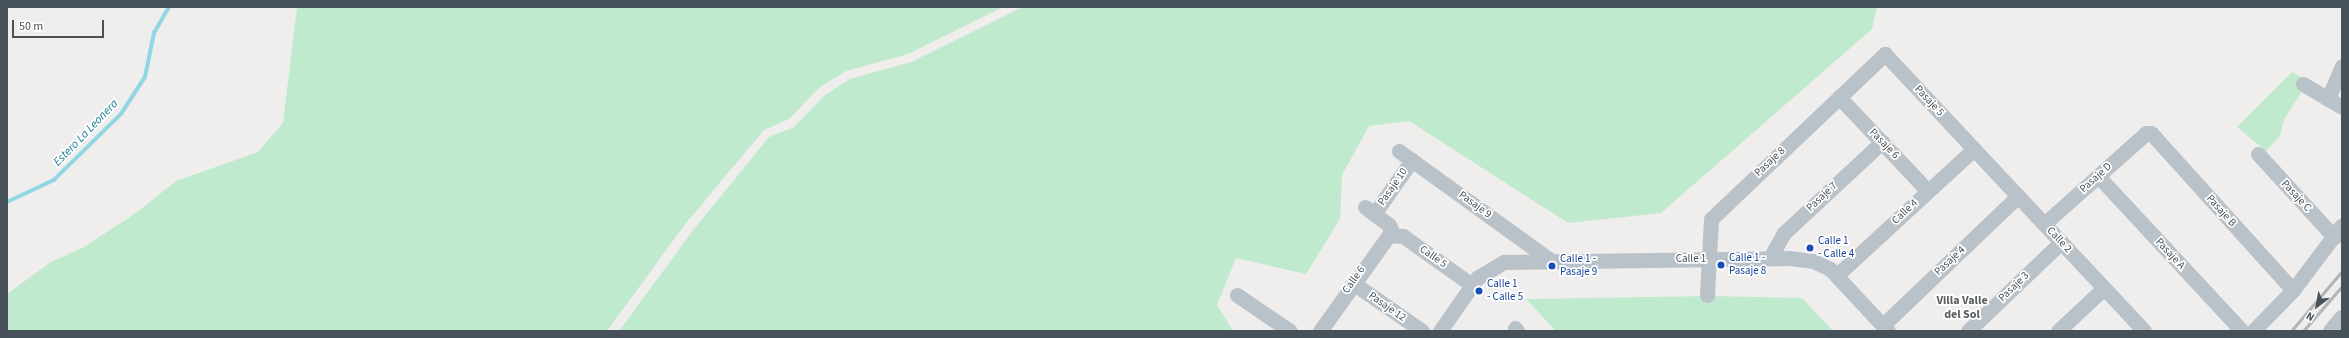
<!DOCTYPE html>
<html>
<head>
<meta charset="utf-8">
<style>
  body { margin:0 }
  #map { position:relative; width:2349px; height:338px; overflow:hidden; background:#f0eded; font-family:"Source Sans 3",sans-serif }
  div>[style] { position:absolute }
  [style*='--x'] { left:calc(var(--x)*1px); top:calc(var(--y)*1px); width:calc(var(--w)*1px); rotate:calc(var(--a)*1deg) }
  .green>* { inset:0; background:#bfeacd }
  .stream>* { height:3.5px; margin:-1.75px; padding:0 1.75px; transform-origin:1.75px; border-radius:1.75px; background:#90d7e3 }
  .minor>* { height:15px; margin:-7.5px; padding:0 7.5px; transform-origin:7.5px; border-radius:7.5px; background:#bac2c9 }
  .tertiary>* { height:19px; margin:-9.5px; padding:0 9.5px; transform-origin:9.5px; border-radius:9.5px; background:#bac2c9 }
  .rail>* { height:3px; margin:-1.5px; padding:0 1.5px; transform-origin:1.5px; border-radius:1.5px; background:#b0b3b7 }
  .dots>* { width:11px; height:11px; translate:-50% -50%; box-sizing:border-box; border:2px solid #fff; border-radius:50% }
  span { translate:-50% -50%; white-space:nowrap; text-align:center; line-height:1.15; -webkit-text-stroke:3.5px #fff; paint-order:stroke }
  .street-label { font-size:11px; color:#475159 }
  .transit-label { font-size:11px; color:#164399 }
  .left { translate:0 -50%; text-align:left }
  .water-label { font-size:12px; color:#198193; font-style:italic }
  .neighbourhood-label { font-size:12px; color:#5a5e61; font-weight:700 }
  .frame { position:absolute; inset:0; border:8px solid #475159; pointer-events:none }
  .north { position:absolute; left:2297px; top:286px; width:40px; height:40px; -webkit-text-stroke:3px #fff; paint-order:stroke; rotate:212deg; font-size:11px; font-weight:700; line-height:16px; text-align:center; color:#475159 }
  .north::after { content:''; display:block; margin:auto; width:14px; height:18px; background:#475159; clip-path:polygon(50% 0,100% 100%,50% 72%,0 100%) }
  .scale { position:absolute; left:12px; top:20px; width:92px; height:18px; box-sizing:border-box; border:2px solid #475159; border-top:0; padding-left:5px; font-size:12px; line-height:14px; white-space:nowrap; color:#475159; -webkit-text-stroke:3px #fff; paint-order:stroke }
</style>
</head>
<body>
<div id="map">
  <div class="green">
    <i style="clip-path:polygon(297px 7px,1003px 7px,908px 54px,846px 71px,819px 88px,789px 119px,764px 130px,686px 223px,607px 331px,7px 331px,7px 294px,51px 262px,84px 247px,136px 213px,176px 181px,258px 152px,283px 123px)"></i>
    <i style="clip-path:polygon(1023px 7px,1877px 7px,1872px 29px,1661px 213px,1568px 223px,1409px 121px,1369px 126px,1342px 175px,1340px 219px,1306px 274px,1236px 258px,1217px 305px,1233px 331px,619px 331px,694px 229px,769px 137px,794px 127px,825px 95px,850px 79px,911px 62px)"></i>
    <i style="clip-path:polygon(2292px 72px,2308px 81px,2284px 120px,2280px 136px,2266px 151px,2237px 127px)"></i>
    <i style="clip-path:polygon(1712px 296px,1802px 298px,1833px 331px,1556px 331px,1526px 299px)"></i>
  </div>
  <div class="stream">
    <i style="--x:7;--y:202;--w:52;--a:-25.1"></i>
    <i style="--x:54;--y:180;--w:94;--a:-44.6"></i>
    <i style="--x:121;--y:114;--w:44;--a:-57"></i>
    <i style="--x:145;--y:77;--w:45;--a:-78.4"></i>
    <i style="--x:154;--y:33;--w:30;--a:-60"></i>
  </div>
  <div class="minor">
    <i style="--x:2303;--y:84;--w:45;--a:30.5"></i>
    <i style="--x:1839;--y:97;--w:129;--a:46.6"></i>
    <i style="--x:2328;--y:99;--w:36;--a:-67"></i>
    <i style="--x:1399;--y:151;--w:186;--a:35.8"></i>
    <i style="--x:2258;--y:154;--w:113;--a:47.5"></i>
    <i style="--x:2098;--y:176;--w:212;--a:47.1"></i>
    <i style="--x:1365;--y:207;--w:30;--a:37"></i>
    <i style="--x:1389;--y:225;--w:10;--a:66"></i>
    <i style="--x:1374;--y:214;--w:66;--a:-54.9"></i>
    <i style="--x:2044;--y:224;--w:137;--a:-41.7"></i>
    <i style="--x:2146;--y:133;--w:5;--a:0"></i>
    <i style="--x:2151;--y:133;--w:212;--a:47.9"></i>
    <i style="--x:1770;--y:258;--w:29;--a:-61"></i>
    <i style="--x:1784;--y:233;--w:134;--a:-42.9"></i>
    <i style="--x:1837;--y:275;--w:186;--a:-42.6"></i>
    <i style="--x:1353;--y:283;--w:84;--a:34.8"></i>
    <i style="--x:1237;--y:295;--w:64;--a:34.2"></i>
    <i style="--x:1707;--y:295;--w:76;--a:-87"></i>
    <i style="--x:1711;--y:219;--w:240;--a:-43.5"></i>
    <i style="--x:1885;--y:54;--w:379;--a:46.9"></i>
    <i style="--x:1883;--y:325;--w:187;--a:-43.7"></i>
    <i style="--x:1515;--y:328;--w:4;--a:56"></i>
    <i style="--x:1320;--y:331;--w:118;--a:-54.3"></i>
    <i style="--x:1389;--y:235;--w:14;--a:4"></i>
    <i style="--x:1403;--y:236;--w:85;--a:35.4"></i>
    <i style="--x:1440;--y:331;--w:65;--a:-55.1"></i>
    <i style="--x:1477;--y:278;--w:31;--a:-31"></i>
    <i style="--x:1504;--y:262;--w:285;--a:-0.8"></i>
    <i style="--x:1789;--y:258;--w:24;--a:7"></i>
    <i style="--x:1813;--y:261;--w:19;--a:25"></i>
    <i style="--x:1830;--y:269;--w:85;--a:46.9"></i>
    <i style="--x:1968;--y:331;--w:129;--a:-43.7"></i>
    <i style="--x:2058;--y:331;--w:63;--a:-43.1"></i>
    <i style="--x:2253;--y:331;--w:57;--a:-45.7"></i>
    <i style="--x:2293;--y:290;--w:81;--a:-53"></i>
  </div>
  <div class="tertiary">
    <i style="--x:2332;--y:331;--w:16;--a:-50"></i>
  </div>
  <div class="rail">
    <i style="--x:2291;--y:331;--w:79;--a:-49.6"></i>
    <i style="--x:2303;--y:331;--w:60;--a:-49.1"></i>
  </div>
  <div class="dots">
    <i style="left:1810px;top:248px;background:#1a4fb4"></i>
    <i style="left:1721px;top:265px;background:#1a4fb4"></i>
    <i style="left:1552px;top:266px;background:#1a4fb4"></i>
    <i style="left:1479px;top:291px;background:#1a4fb4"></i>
  </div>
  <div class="street-label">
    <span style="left:1929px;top:101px;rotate:47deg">Pasaje 5</span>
    <span style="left:1884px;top:144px;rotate:46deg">Pasaje 6</span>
    <span style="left:1770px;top:162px;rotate:-43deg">Pasaje 8</span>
    <span style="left:2096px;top:178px;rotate:-42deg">Pasaje D</span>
    <span style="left:1393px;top:187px;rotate:-55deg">Pasaje 10</span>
    <span style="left:2296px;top:196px;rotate:47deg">Pasaje C</span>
    <span style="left:1822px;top:197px;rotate:-43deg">Pasaje 7</span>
    <span style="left:1475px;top:205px;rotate:36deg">Pasaje 9</span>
    <span style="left:2221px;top:211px;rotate:48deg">Pasaje B</span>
    <span style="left:1905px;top:212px;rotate:-43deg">Calle 4</span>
    <span style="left:2059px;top:240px;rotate:47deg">Calle 2</span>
    <span style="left:2170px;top:254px;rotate:47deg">Pasaje A</span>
    <span style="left:1433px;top:257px;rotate:35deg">Calle 5</span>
    <span style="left:1691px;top:259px">Calle 1</span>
    <span style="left:1950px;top:261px;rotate:-43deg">Pasaje 4</span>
    <span style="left:1354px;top:280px;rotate:-55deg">Calle 6</span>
    <span style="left:2014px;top:287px;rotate:-44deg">Pasaje 3</span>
    <span style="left:1387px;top:307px;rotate:35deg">Pasaje 12</span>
  </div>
  <div class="transit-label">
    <span class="left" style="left:1818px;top:248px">Calle 1<br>- Calle 4</span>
    <span class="left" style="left:1729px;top:265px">Calle 1 -<br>Pasaje 8</span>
    <span class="left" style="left:1560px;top:266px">Calle 1 -<br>Pasaje 9</span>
    <span class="left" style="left:1487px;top:291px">Calle 1<br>- Calle 5</span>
  </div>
  <div class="water-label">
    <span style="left:86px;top:133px;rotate:-46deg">Estero La Leonera</span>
  </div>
  <div class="neighbourhood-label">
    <span style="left:1962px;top:308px">Villa Valle<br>del Sol</span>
  </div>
  <div class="frame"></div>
  <div class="north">N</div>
  <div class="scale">50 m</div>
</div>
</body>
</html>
